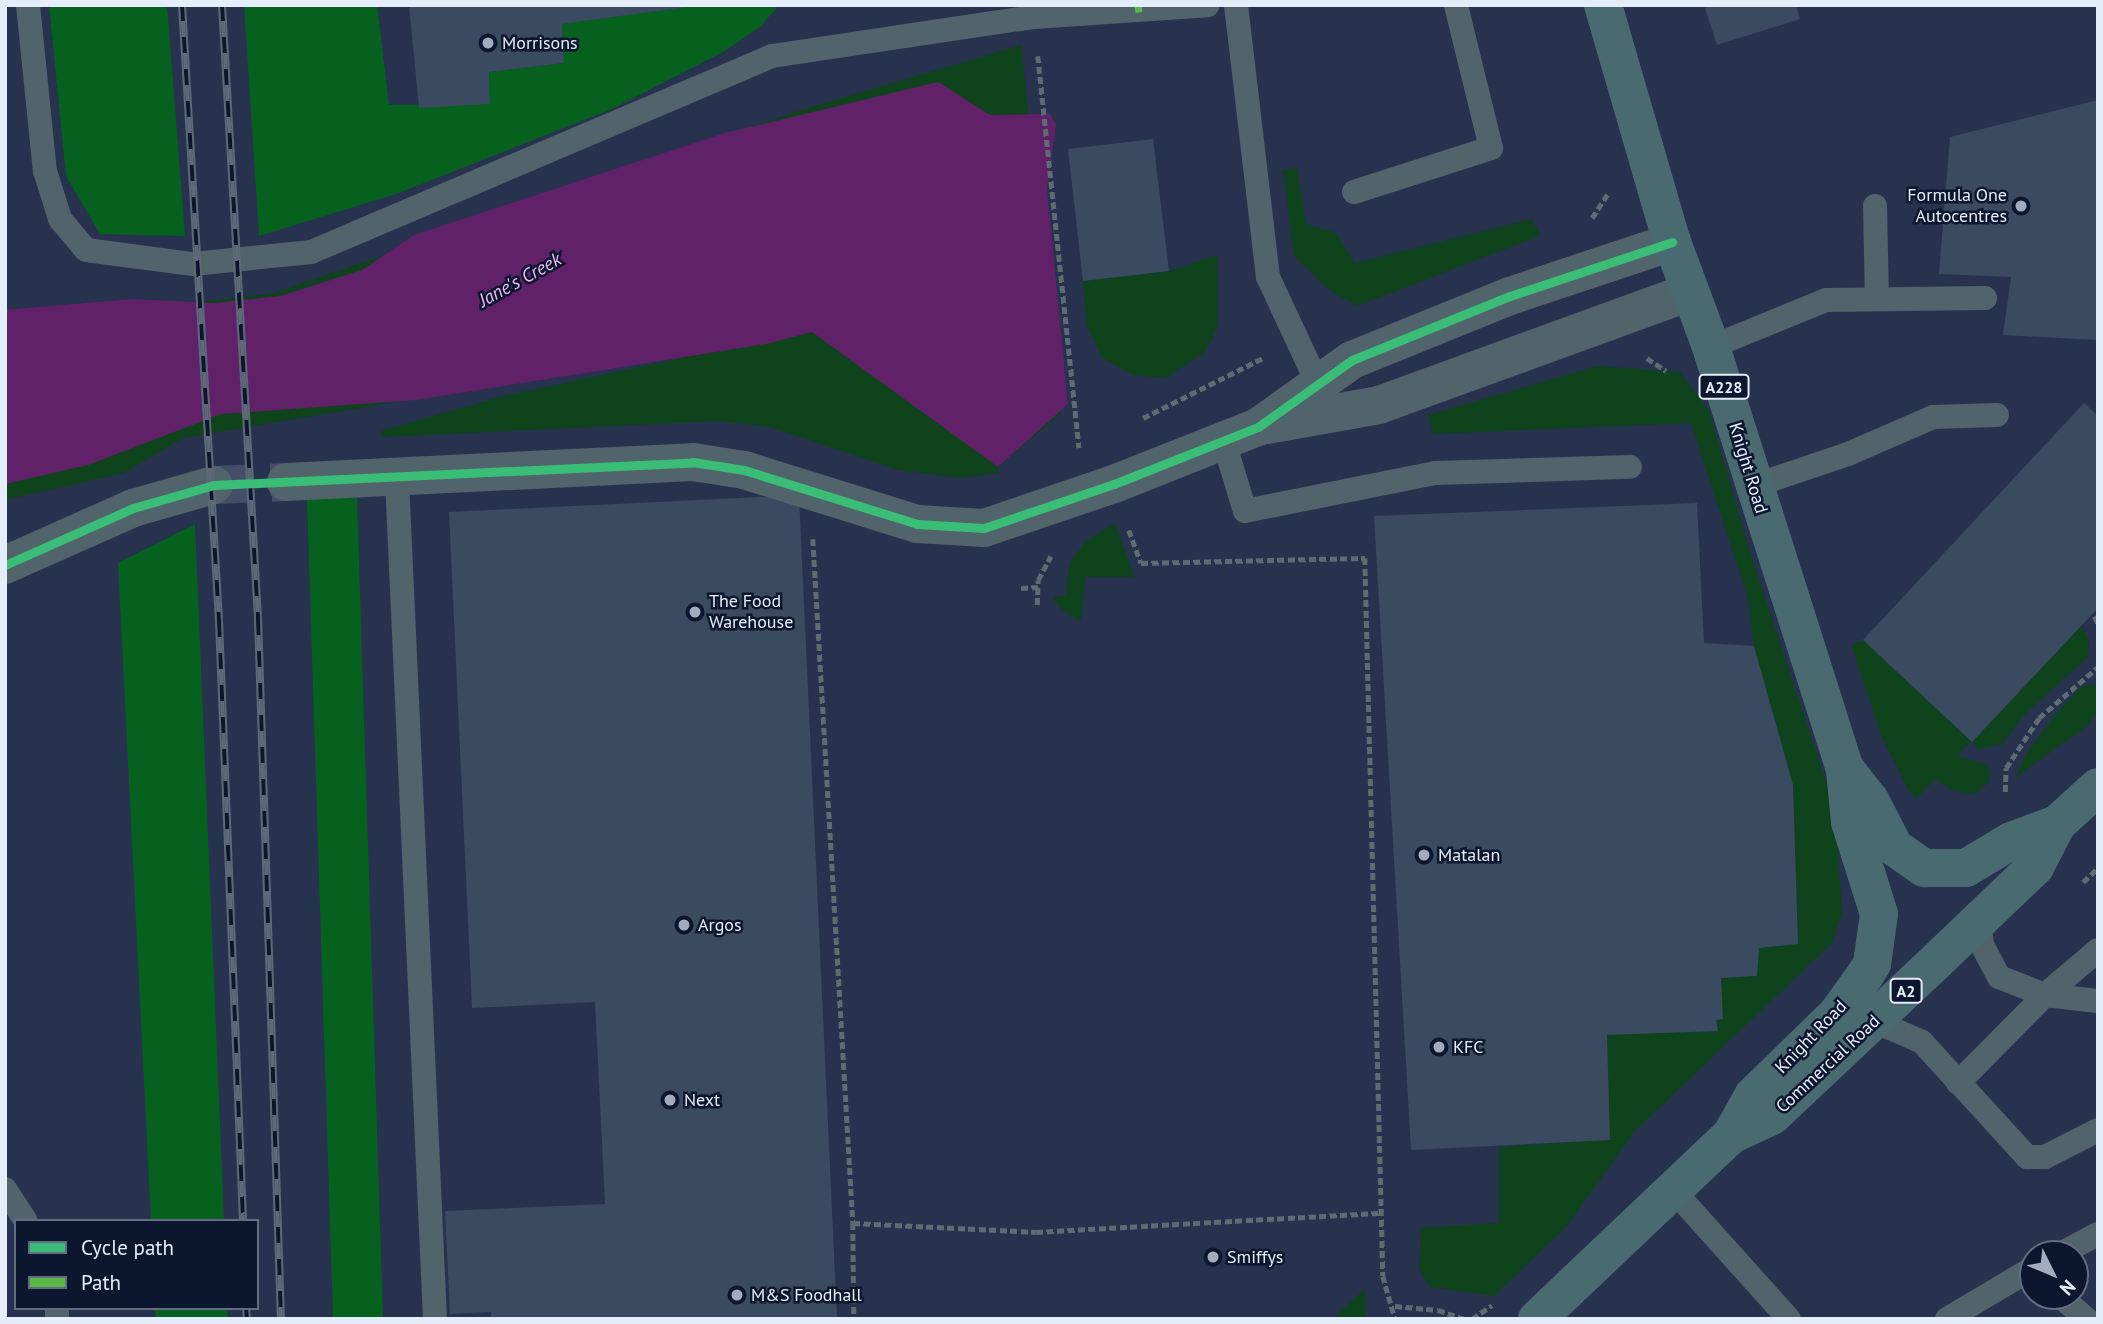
<!DOCTYPE html>
<html>
<head>
<meta charset="utf-8">
<style>
  body { margin:0 }
  #map { position:relative; width:2103px; height:1324px; overflow:hidden; background:#27324f; font-family:"PT Sans",sans-serif }
  div>[style] { position:absolute }
  [style*='--x'] { left:calc(var(--x)*1px); top:calc(var(--y)*1px); width:calc(var(--w)*1px); rotate:calc(var(--a)*1deg) }
  .green>* { inset:0; background:#0f431b }
  .forest>* { inset:0; background:#06611f }
  .water>* { inset:0; background:#602169 }
  .building>* { inset:0; background:#3a4a61 }
  .street-tunnel>* { height:38px; margin-top:-19px; transform-origin:0; background:repeating-linear-gradient(90deg,#444e69 0 38px,transparent 0 57px) }
  .path>* { height:4.5px; margin-top:-2.25px; transform-origin:0; background:repeating-linear-gradient(90deg,#5d6b74 0 7px,transparent 0 10.5px) }
  .lane>* { height:24px; margin:-12px; padding:0 12px; transform-origin:12px; border-radius:12px; background:#51636b }
  .street>* { height:38px; margin:-19px; padding:0 19px; transform-origin:19px; border-radius:19px; background:#51636b }
  .primary>* { height:38px; margin:-19px; padding:0 19px; transform-origin:19px; border-radius:19px; background:#4a6a71 }
  .rail>* { height:8px; margin-top:-4px; transform-origin:0; background:repeating-linear-gradient(90deg,#0c162e 0 16px,#5c6977 0 32px); box-sizing:border-box; border-block:2px solid #5c6977 }
  .quiet>* { height:7px; margin-top:-3.5px; transform-origin:0; background:repeating-linear-gradient(90deg,#58b947 0 14px,transparent 0 21px) }
  .cycleway>* { height:9px; margin:-4.5px; padding:0 4.5px; transform-origin:4.5px; border-radius:4.5px; background:#3abd76 }
  .dots>* { width:19px; height:19px; translate:-50% -50%; box-sizing:border-box; border:4px solid #0c162e; border-radius:50% }
  span { translate:-50% -50%; white-space:nowrap; text-align:center; line-height:1.15; -webkit-text-stroke:5px #0c162e; paint-order:stroke }
  .shield-label span { padding:2px 5px; background:#0c162e; border:2px solid; border-radius:5px; -webkit-text-stroke-width:0 }
  .shield-label { font-size:16px; color:#e6edfa; font-weight:700 }
  .poi-label { font-size:18px; color:#e6edfa }
  .left { translate:0 -50%; text-align:left }
  .right { translate:-100% -50%; text-align:right }
  .street-label { font-size:18px; color:#e6edfa }
  .water-label { font-size:19px; color:#f3b9f6; font-style:italic }
  .frame { position:absolute; inset:0; border:7px solid #e6edfa; pointer-events:none }
  .legend { position:absolute; left:14px; top:1219px; width:245px; height:91px; box-sizing:border-box; background:#0c162e; border:2px solid #636c80; margin:0; padding:9px 12px; list-style:none; font-size:21px; color:#e6edfa }
  .legend li { display:flex; align-items:center; gap:14px; height:35px }
  .legend b { width:35px; border:2px solid #636c80 }
  .north { position:absolute; left:2019px; top:1240px; width:70px; height:70px; box-sizing:border-box; background:#0c162e; border:2px solid #636c80; border-radius:50%; rotate:133deg; font-size:19px; font-weight:700; line-height:28px; text-align:center; color:#e6edfa }
  .north::after { content:''; display:block; margin:auto; width:24px; height:32px; background:#a3acbe; clip-path:polygon(50% 0,100% 100%,50% 72%,0 100%) }
</style>
</head>
<body>
<div id="map">
  <div class="green">
    <i style="clip-path:polygon(1021px 45px,1061px 413px,998px 467px,999px 473px,960px 478px,898px 470px,770px 427px,718px 421px,383px 437px,381px 431px,503px 396px,785px 336px,183px 438px,124px 473px,5px 500px,5px 324px,275px 293px,795px 112px)"></i>
    <i style="clip-path:polygon(1297px 168px,1306px 224px,1336px 233px,1355px 263px,1532px 219px,1540px 236px,1357px 306px,1328px 289px,1294px 256px,1283px 170px)"></i>
    <i style="clip-path:polygon(1217px 255px,1218px 325px,1206px 351px,1166px 378px,1133px 375px,1102px 358px,1086px 324px,1083px 281px,1169px 271px)"></i>
    <i style="clip-path:polygon(1598px 366px,1680px 372px,1709px 411px,1749px 549px,1835px 809px,1842px 913px,1832px 943px,1635px 1131px,1566px 1227px,1494px 1296px,1430px 1287px,1419px 1268px,1421px 1228px,1499px 1223px,1499px 1147px,1610px 1139px,1607px 1035px,1717px 1031px,1721px 978px,1757px 975px,1759px 948px,1798px 944px,1793px 785px,1754px 646px,1748px 599px,1691px 423px,1433px 434px,1428px 415px)"></i>
    <i style="clip-path:polygon(1115px 523px,1134px 577px,1085px 577px,1081px 621px,1063px 611px,1053px 597px,1066px 595px,1069px 564px,1085px 542px)"></i>
    <i style="clip-path:polygon(2082px 625px,2089px 641px,2088px 657px,2025px 714px,2003px 744px,1978px 749px,1972px 742px)"></i>
    <i style="clip-path:polygon(1863px 640px,1971px 741px,1957px 756px,1985px 764px,1991px 771px,1988px 783px,1975px 794px,1953px 791px,1936px 779px,1917px 798px,1909px 791px,1881px 735px,1851px 645px)"></i>
    <i style="clip-path:polygon(2093px 684px,2098px 689px,2098px 712px,2087px 726px,2016px 777px,2025px 755px,2059px 710px,2081px 687px)"></i>
    <i style="clip-path:polygon(1365px 1289px,1366px 1319px,1332px 1319px)"></i>
  </div>
  <div class="forest">
    <i style="clip-path:polygon(49px 5px,167px 5px,185px 236px,100px 234px,66px 176px)"></i>
    <i style="clip-path:polygon(244px 5px,377px 5px,389px 105px,490px 104px,489px 72px,564px 63px,562px 24px,699px 5px,779px 5px,761px 26px,723px 52px,612px 109px,396px 194px,259px 236px)"></i>
    <i style="clip-path:polygon(307px 498px,357px 498px,383px 1319px,333px 1319px)"></i>
    <i style="clip-path:polygon(195px 524px,224px 1221px,151px 1221px,118px 563px)"></i>
    <i style="clip-path:polygon(155px 1308px,227px 1308px,228px 1319px,156px 1319px)"></i>
  </div>
  <div class="water">
    <i style="clip-path:polygon(938px 82px,990px 115px,1050px 114px,1056px 125px,1047px 189px,1068px 404px,998px 467px,812px 332px,766px 344px,416px 400px,221px 414px,88px 465px,5px 484px,5px 310px,132px 299px,215px 303px,280px 296px,362px 270px,414px 235px,725px 133px)"></i>
  </div>
  <div class="building">
    <i style="clip-path:polygon(409px 5px,687px 5px,687px 7px,562px 24px,564px 63px,489px 72px,490px 104px,419px 108px)"></i>
    <i style="clip-path:polygon(1704px 5px,1796px 5px,1800px 19px,1717px 45px)"></i>
    <i style="clip-path:polygon(2098px 100px,2098px 340px,2003px 335px,2011px 277px,1939px 274px,1950px 137px)"></i>
    <i style="clip-path:polygon(1153px 139px,1169px 271px,1083px 281px,1068px 149px)"></i>
    <i style="clip-path:polygon(2084px 403px,2098px 416px,2098px 608px,1972px 742px,1863px 640px)"></i>
    <i style="clip-path:polygon(799px 495px,837px 1319px,491px 1319px,491px 1312px,450px 1314px,445px 1211px,605px 1204px,595px 1002px,472px 1008px,449px 512px)"></i>
    <i style="clip-path:polygon(1697px 503px,1704px 643px,1754px 646px,1793px 785px,1798px 944px,1759px 948px,1757px 976px,1721px 978px,1723px 1019px,1716px 1020px,1718px 1031px,1607px 1035px,1610px 1140px,1411px 1150px,1374px 516px)"></i>
  </div>
  <div class="street-tunnel">
    <i style="--x:214;--y:485;--w:72;--a:-2.4"></i>
  </div>
  <div class="path">
    <i style="--x:1038;--y:56;--w:394;--a:84"></i>
    <i style="--x:1592;--y:218;--w:30;--a:-57"></i>
    <i style="--x:1647;--y:358;--w:23;--a:34"></i>
    <i style="--x:1143;--y:418;--w:134;--a:-26.6"></i>
    <i style="--x:1129;--y:530;--w:35;--a:70"></i>
    <i style="--x:1141;--y:563;--w:224;--a:-1.3"></i>
    <i style="--x:1365;--y:558;--w:718;--a:88.56"></i>
    <i style="--x:1383;--y:1276;--w:45;--a:74.4"></i>
    <i style="--x:813;--y:539;--w:685;--a:86.65"></i>
    <i style="--x:853;--y:1223;--w:96;--a:89.4"></i>
    <i style="--x:1021;--y:588;--w:17;--a:-3"></i>
    <i style="--x:1037;--y:605;--w:25;--a:-88"></i>
    <i style="--x:1038;--y:580;--w:27;--a:-62"></i>
    <i style="--x:2095;--y:616;--w:9;--a:69"></i>
    <i style="--x:2005;--y:792;--w:24;--a:-88"></i>
    <i style="--x:2006;--y:768;--w:60;--a:-56.6"></i>
    <i style="--x:2039;--y:718;--w:78;--a:-40.8"></i>
    <i style="--x:2083;--y:882;--w:21;--a:-43"></i>
    <i style="--x:853;--y:1223;--w:183;--a:2.8"></i>
    <i style="--x:1036;--y:1232;--w:346;--a:-3.2"></i>
    <i style="--x:1395;--y:1306;--w:43;--a:5.3"></i>
    <i style="--x:1438;--y:1310;--w:28;--a:19"></i>
    <i style="--x:1472;--y:1319;--w:24;--a:-35"></i>
  </div>
  <div class="lane">
    <i style="--x:28;--y:5;--w:167;--a:84.2"></i>
    <i style="--x:45;--y:171;--w:50;--a:72.6"></i>
    <i style="--x:60;--y:219;--w:40;--a:50"></i>
    <i style="--x:86;--y:250;--w:108;--a:7.5"></i>
    <i style="--x:193;--y:264;--w:119;--a:-5.8"></i>
    <i style="--x:311;--y:252;--w:501;--a:-23.03"></i>
    <i style="--x:772;--y:56;--w:265;--a:-8.5"></i>
    <i style="--x:1034;--y:17;--w:174;--a:-3.9"></i>
    <i style="--x:1236;--y:5;--w:274;--a:83.3"></i>
    <i style="--x:1268;--y:277;--w:118;--a:65"></i>
    <i style="--x:1354;--y:192;--w:144;--a:-17.8"></i>
    <i style="--x:1491;--y:148;--w:147;--a:-103.8"></i>
    <i style="--x:1875;--y:206;--w:92;--a:88.8"></i>
    <i style="--x:1711;--y:347;--w:124;--a:-22.2"></i>
    <i style="--x:1826;--y:300;--w:159;--a:-0.7"></i>
    <i style="--x:1224;--y:442;--w:72;--a:73.1"></i>
    <i style="--x:1245;--y:511;--w:194;--a:-11.3"></i>
    <i style="--x:1435;--y:473;--w:195;--a:-1.8"></i>
    <i style="--x:397;--y:479;--w:841;--a:87.41"></i>
    <i style="--x:1753;--y:486;--w:100;--a:-18.6"></i>
    <i style="--x:1848;--y:454;--w:93;--a:-23.5"></i>
    <i style="--x:1933;--y:417;--w:64;--a:-1.8"></i>
    <i style="--x:1979;--y:921;--w:24;--a:83"></i>
    <i style="--x:1982;--y:945;--w:36;--a:62"></i>
    <i style="--x:1999;--y:977;--w:49;--a:21.4"></i>
    <i style="--x:2045;--y:995;--w:53;--a:6.5"></i>
    <i style="--x:1874;--y:1021;--w:52;--a:23.6"></i>
    <i style="--x:1922;--y:1042;--w:156;--a:47.6"></i>
    <i style="--x:2027;--y:1157;--w:18;--a:0"></i>
    <i style="--x:2045;--y:1157;--w:59;--a:-27"></i>
    <i style="--x:1958;--y:1083;--w:124;--a:-45.3"></i>
    <i style="--x:2045;--y:995;--w:70;--a:-40.3"></i>
    <i style="--x:5;--y:1189;--w:38;--a:57"></i>
    <i style="--x:1674;--y:1191;--w:172;--a:48.1"></i>
    <i style="--x:2060;--y:1254;--w:43;--a:-27.8"></i>
    <i style="--x:2060;--y:1296;--w:35;--a:41"></i>
    <i style="--x:57;--y:1319;--w:11;--a:-90"></i>
    <i style="--x:1947;--y:1319;--w:100;--a:-30.7"></i>
  </div>
  <div class="street">
    <i style="--x:1267;--y:425;--w:114;--a:-10.1"></i>
    <i style="--x:1379;--y:405;--w:331;--a:-20"></i>
    <i style="--x:286;--y:482;--w:407;--a:-2.8"></i>
    <i style="--x:693;--y:462;--w:52;--a:8.9"></i>
    <i style="--x:744;--y:470;--w:181;--a:17.3"></i>
    <i style="--x:917;--y:524;--w:67;--a:3.4"></i>
    <i style="--x:984;--y:528;--w:137;--a:-18.7"></i>
    <i style="--x:1114;--y:484;--w:155;--a:-21.6"></i>
    <i style="--x:1258;--y:427;--w:115;--a:-35.5"></i>
    <i style="--x:1352;--y:360;--w:170;--a:-22.1"></i>
    <i style="--x:1510;--y:296;--w:171;--a:-18.4"></i>
    <i style="--x:5;--y:565;--w:140;--a:-24"></i>
    <i style="--x:133;--y:508;--w:84;--a:-15.9"></i>
  </div>
  <div class="primary">
    <i style="--x:1603;--y:5;--w:247;--a:73.8"></i>
    <i style="--x:1672;--y:242;--w:112;--a:69.6"></i>
    <i style="--x:1711;--y:347;--w:444;--a:72.4"></i>
    <i style="--x:1845;--y:770;--w:52;--a:84.5"></i>
    <i style="--x:1850;--y:822;--w:96;--a:72.5"></i>
    <i style="--x:1879;--y:914;--w:50;--a:98"></i>
    <i style="--x:1872;--y:964;--w:13;--a:122"></i>
    <i style="--x:1865;--y:975;--w:48;--a:125.7"></i>
    <i style="--x:1837;--y:1014;--w:117;--a:135.7"></i>
    <i style="--x:1753;--y:1096;--w:45;--a:119.4"></i>
    <i style="--x:1847;--y:771;--w:37;--a:52"></i>
    <i style="--x:1870;--y:800;--w:53;--a:62.9"></i>
    <i style="--x:1894;--y:847;--w:37;--a:35"></i>
    <i style="--x:1924;--y:868;--w:42;--a:0"></i>
    <i style="--x:1966;--y:868;--w:52;--a:-31"></i>
    <i style="--x:2011;--y:841;--w:49;--a:-20.3"></i>
    <i style="--x:1537;--y:1319;--w:267;--a:-43.5"></i>
    <i style="--x:1731;--y:1135;--w:45;--a:-24.9"></i>
    <i style="--x:1772;--y:1116;--w:210;--a:-43.3"></i>
    <i style="--x:1925;--y:972;--w:152;--a:-43.7"></i>
    <i style="--x:2035;--y:867;--w:48;--a:-62.9"></i>
    <i style="--x:2057;--y:824;--w:55;--a:-42.1"></i>
  </div>
  <div class="rail">
    <i style="--x:182;--y:5;--w:617;--a:86.56"></i>
    <i style="--x:219;--y:621;--w:600;--a:87.71"></i>
    <i style="--x:222;--y:5;--w:615;--a:86.64"></i>
    <i style="--x:258;--y:619;--w:700;--a:88.12"></i>
    <i style="--x:246;--y:1308;--w:11;--a:85"></i>
  </div>
  <div class="quiet">
    <i style="--x:1138;--y:5;--w:7;--a:82"></i>
  </div>
  <div class="cycleway">
    <i style="--x:5;--y:565;--w:140;--a:-24"></i>
    <i style="--x:133;--y:508;--w:84;--a:-15.9"></i>
    <i style="--x:214;--y:485;--w:480;--a:-2.7"></i>
    <i style="--x:693;--y:462;--w:52;--a:8.9"></i>
    <i style="--x:744;--y:470;--w:181;--a:17.3"></i>
    <i style="--x:917;--y:524;--w:67;--a:3.4"></i>
    <i style="--x:984;--y:528;--w:137;--a:-18.7"></i>
    <i style="--x:1114;--y:484;--w:155;--a:-21.6"></i>
    <i style="--x:1258;--y:427;--w:115;--a:-35.5"></i>
    <i style="--x:1352;--y:360;--w:170;--a:-22.1"></i>
    <i style="--x:1510;--y:296;--w:171;--a:-18.4"></i>
  </div>
  <div class="dots">
    <i style="left:488px;top:43px;background:#a3acbe"></i>
    <i style="left:2021px;top:206px;background:#a3acbe"></i>
    <i style="left:695px;top:612px;background:#a3acbe"></i>
    <i style="left:1424px;top:855px;background:#a3acbe"></i>
    <i style="left:684px;top:925px;background:#a3acbe"></i>
    <i style="left:1439px;top:1047px;background:#a3acbe"></i>
    <i style="left:670px;top:1100px;background:#a3acbe"></i>
    <i style="left:1213px;top:1257px;background:#a3acbe"></i>
    <i style="left:737px;top:1295px;background:#a3acbe"></i>
  </div>
  <div class="shield-label">
    <span style="left:1724px;top:387px">A228</span>
    <span style="left:1906px;top:991px">A2</span>
  </div>
  <div class="poi-label">
    <span class="left" style="left:502px;top:43px">Morrisons</span>
    <span class="right" style="left:2007px;top:206px">Formula One<br>Autocentres</span>
    <span class="left" style="left:709px;top:612px">The Food<br>Warehouse</span>
    <span class="left" style="left:1438px;top:855px">Matalan</span>
    <span class="left" style="left:698px;top:925px">Argos</span>
    <span class="left" style="left:1453px;top:1047px">KFC</span>
    <span class="left" style="left:684px;top:1100px">Next</span>
    <span class="left" style="left:1227px;top:1257px">Smiffys</span>
    <span class="left" style="left:751px;top:1295px">M&amp;S Foodhall</span>
  </div>
  <div class="street-label">
    <span style="left:1748px;top:468px;rotate:73deg">Knight Road</span>
    <span style="left:1811px;top:1037px;rotate:-46deg">Knight Road</span>
    <span style="left:1828px;top:1064px;rotate:-43deg">Commercial Road</span>
  </div>
  <div class="water-label">
    <span style="left:520px;top:280px;rotate:-29deg">Jane's Creek</span>
  </div>
  <div class="frame"></div>
  <ul class="legend">
  <li><b style="height:9px;background:#3abd76"></b>Cycle path</li>
  <li><b style="height:9px;background:#58b947"></b>Path</li>
  </ul>
  <div class="north">N</div>
</div>
</body>
</html>
